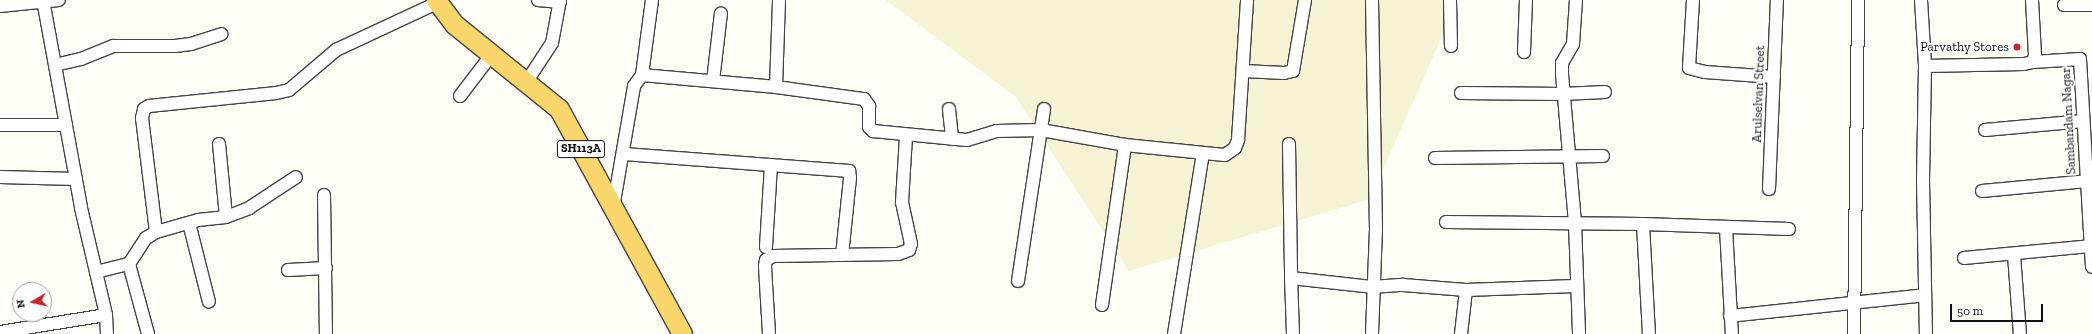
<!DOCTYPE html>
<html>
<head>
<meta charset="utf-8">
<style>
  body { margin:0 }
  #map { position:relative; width:2092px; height:334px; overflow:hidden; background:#fffdf5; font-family:"Zilla Slab",serif }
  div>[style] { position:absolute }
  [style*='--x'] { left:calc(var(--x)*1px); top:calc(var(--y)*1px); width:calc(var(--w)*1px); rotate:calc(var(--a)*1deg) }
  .farmland>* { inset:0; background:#f6f3d4 }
  .roads { filter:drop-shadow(1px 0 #444) drop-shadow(-1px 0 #444) drop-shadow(0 1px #444) drop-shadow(0 -1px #444) }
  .street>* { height:12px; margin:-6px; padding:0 6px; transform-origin:6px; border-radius:6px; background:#fff }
  .primary>* { height:19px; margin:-9.5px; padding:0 9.5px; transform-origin:9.5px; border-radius:9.5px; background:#f9d66b }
  .dots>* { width:11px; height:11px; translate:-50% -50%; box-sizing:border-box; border:2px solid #fff; border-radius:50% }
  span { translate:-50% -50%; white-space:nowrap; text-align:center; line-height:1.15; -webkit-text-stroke:4px #fff; paint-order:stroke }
  .shield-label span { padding:1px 3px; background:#fff; border:1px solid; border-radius:3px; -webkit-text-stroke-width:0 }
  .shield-label { font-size:12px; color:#111; font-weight:700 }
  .poi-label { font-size:13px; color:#111 }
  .right { translate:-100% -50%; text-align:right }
  .street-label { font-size:13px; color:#111 }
  .north { position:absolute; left:12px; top:282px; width:40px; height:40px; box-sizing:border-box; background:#fff; border:1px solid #a0a0a0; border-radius:50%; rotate:261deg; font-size:11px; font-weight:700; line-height:16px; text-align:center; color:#111 }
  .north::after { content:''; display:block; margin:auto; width:14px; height:18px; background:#c4262e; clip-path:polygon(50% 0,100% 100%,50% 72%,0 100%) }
  .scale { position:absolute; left:1950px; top:304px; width:93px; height:18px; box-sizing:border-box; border:2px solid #111; border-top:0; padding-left:5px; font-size:12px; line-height:14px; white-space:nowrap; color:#111; -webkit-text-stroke:3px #fff; paint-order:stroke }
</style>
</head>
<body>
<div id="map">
  <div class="farmland">
    <i style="clip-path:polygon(886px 0,1454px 0,1454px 9px,1370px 199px,1129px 271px,1016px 97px)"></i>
  </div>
  <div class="roads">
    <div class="street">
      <i style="--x:43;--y:0;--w:211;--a:79.6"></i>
      <i style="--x:81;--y:208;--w:110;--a:76.8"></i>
      <i style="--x:106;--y:315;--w:19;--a:87"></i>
      <i style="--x:538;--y:0;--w:22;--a:5"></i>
      <i style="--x:1372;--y:0;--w:229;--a:89"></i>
      <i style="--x:1376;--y:229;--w:105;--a:92.2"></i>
      <i style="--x:1450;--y:0;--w:46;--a:88.8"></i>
      <i style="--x:1576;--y:0;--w:44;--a:93.9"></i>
      <i style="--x:1573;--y:44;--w:22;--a:120"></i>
      <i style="--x:1562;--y:63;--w:11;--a:90"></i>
      <i style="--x:1562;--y:74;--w:150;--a:85"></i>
      <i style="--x:1575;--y:223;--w:111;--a:87.9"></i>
      <i style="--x:1693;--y:0;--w:68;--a:93.4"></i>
      <i style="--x:1689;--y:68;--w:16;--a:14"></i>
      <i style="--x:1705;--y:72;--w:69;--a:4.1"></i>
      <i style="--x:1921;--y:0;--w:66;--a:86.5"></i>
      <i style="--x:1925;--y:66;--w:115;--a:91"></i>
      <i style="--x:1923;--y:181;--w:153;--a:88.9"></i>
      <i style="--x:2032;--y:0;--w:55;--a:86.9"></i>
      <i style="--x:2035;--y:55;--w:7;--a:106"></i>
      <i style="--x:2033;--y:62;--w:47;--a:-3.7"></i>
      <i style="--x:2080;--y:59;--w:208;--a:86.7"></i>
      <i style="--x:2064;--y:5;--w:28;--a:0"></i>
      <i style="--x:0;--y:6;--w:59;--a:-5.8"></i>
      <i style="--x:1524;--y:52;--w:52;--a:-87.8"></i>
      <i style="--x:55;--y:65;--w:27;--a:-13"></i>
      <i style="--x:81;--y:59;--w:35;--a:-22"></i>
      <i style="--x:114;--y:46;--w:61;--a:0"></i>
      <i style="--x:175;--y:46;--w:16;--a:-7"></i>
      <i style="--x:191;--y:44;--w:32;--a:-18"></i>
      <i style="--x:1925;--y:66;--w:99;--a:-1.2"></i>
      <i style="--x:2024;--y:64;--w:9;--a:-13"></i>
      <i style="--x:1243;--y:71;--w:41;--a:2.8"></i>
      <i style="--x:1284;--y:73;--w:9;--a:-13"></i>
      <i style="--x:1293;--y:71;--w:72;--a:-80.4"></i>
      <i style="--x:642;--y:75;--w:76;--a:-82.4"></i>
      <i style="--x:527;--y:81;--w:45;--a:-56.7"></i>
      <i style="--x:552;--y:43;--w:44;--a:-79.5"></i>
      <i style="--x:713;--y:81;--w:68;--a:-83.3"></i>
      <i style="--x:776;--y:87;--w:87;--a:-88"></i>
      <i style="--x:1461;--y:93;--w:102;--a:0.6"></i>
      <i style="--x:1563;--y:94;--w:42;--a:-2.7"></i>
      <i style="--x:460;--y:96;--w:53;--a:-52.7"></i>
      <i style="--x:949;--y:109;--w:30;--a:84"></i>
      <i style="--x:0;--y:125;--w:66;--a:0"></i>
      <i style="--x:1985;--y:130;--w:99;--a:-5.2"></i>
      <i style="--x:219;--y:144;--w:73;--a:84.5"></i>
      <i style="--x:1289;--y:144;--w:134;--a:89.1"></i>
      <i style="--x:624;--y:154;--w:226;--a:4.3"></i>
      <i style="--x:849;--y:171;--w:7;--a:82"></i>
      <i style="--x:850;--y:178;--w:77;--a:95.9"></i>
      <i style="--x:1435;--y:158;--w:168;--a:-0.7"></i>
      <i style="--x:0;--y:177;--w:76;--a:1.5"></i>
      <i style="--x:1769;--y:189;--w:189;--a:-87.6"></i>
      <i style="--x:1982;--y:191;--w:105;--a:-5.4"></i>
      <i style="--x:324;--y:195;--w:139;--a:89.2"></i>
      <i style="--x:613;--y:208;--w:124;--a:-80.2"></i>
      <i style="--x:634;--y:86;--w:14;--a:-54"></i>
      <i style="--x:642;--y:75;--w:135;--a:5.1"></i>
      <i style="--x:776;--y:87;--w:89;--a:7.8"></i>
      <i style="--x:864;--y:99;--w:9;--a:54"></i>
      <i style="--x:869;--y:106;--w:21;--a:90"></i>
      <i style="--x:869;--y:127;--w:6;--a:45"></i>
      <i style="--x:873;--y:131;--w:94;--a:5.5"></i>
      <i style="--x:967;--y:140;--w:31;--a:-17"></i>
      <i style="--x:997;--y:131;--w:44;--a:-1.3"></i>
      <i style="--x:1041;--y:130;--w:85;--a:10.1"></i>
      <i style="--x:1125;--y:145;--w:100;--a:5.7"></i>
      <i style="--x:1225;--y:155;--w:12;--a:-35"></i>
      <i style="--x:1235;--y:148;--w:9;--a:-69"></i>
      <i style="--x:1238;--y:140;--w:140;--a:-86.3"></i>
      <i style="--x:1446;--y:222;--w:197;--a:0.6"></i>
      <i style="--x:1643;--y:224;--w:146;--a:2"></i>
      <i style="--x:189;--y:223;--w:81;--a:75.8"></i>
      <i style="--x:1643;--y:224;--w:110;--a:86.9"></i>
      <i style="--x:1726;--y:228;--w:106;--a:86.8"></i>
      <i style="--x:156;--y:232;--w:115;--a:-97"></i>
      <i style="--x:142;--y:118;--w:9;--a:-77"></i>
      <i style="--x:144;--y:109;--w:6;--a:-31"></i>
      <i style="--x:149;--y:106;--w:128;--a:-5.8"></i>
      <i style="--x:276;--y:93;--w:13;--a:-13"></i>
      <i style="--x:289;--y:90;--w:62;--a:-40.4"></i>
      <i style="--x:336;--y:50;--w:111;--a:-25"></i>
      <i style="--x:766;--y:247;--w:82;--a:-86.5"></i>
      <i style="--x:2014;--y:255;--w:79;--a:85.7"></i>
      <i style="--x:1964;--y:258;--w:129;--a:-5.4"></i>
      <i style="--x:129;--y:264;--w:73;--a:74.8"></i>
      <i style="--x:288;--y:270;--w:38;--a:-3"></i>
      <i style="--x:96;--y:272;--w:34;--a:-14"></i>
      <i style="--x:129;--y:264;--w:31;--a:-57"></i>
      <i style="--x:146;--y:238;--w:12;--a:-31"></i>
      <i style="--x:156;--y:232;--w:44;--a:-15.9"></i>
      <i style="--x:198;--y:220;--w:28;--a:-6"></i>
      <i style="--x:226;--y:217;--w:25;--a:-21"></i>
      <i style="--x:249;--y:208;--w:56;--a:-33.4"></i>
      <i style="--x:1018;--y:281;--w:174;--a:-81.4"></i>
      <i style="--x:1102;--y:305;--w:162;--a:-81.8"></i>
      <i style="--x:1730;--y:316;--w:196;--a:-6.1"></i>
      <i style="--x:0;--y:332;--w:107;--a:-9.1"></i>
      <i style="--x:769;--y:334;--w:68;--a:-93.4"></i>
      <i style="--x:765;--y:266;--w:6;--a:-81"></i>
      <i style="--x:766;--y:260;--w:8;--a:-30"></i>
      <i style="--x:773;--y:256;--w:125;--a:-0.9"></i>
      <i style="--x:898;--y:254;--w:12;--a:-20"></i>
      <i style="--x:909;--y:250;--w:6;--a:-72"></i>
      <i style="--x:911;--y:244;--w:43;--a:-102.1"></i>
      <i style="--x:902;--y:202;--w:66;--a:-86.5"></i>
      <i style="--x:1174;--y:334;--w:183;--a:-80.9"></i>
      <i style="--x:1293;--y:334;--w:56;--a:-92"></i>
      <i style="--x:1291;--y:278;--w:81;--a:6.3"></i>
      <i style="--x:1372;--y:287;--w:31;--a:-4"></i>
      <i style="--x:1403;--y:285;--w:63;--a:4.5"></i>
      <i style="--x:1466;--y:290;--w:109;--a:-2.1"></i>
      <i style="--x:1461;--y:334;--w:44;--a:-83.5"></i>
      <i style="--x:1854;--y:334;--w:334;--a:-89.3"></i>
    </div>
    <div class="primary">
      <i style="--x:436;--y:0;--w:30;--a:53"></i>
      <i style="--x:454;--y:24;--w:135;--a:39"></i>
      <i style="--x:559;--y:109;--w:256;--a:61.3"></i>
    </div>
  </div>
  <div class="dots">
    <i style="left:2017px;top:47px;background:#c4262e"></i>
  </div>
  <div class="shield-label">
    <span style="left:581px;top:149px">SH113A</span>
  </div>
  <div class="poi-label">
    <span class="right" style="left:2009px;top:47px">Parvathy Stores</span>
  </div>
  <div class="street-label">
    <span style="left:1759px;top:94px;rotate:-88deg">Arulselvan Street</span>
    <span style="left:2069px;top:121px;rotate:-93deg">Sambandam Nagar</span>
  </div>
  <div class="north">N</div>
  <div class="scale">50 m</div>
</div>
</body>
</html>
